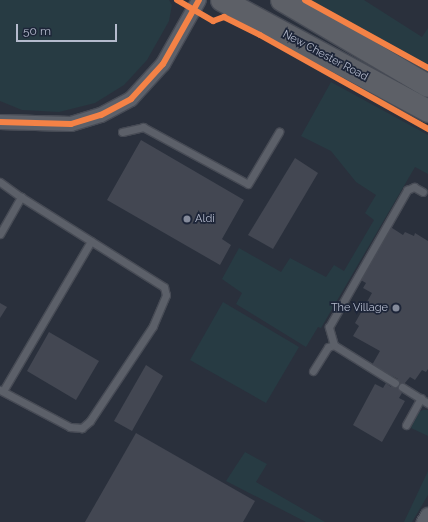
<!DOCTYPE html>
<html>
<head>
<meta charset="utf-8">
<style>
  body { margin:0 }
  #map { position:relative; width:428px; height:522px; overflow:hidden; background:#2a303c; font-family:Raleway,sans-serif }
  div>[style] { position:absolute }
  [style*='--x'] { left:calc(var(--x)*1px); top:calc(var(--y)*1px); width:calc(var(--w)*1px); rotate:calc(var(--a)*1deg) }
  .green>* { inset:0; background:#273b43 }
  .building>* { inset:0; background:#434752 }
  .roads { filter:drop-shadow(1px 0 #474b55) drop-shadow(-1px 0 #474b55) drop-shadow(0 1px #474b55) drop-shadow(0 -1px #474b55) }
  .service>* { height:7px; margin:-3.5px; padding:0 3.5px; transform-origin:3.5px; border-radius:3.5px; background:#5c6069 }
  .minor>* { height:14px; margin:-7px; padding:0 7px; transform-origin:7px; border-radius:7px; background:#5c6069 }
  .tertiary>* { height:17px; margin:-8.5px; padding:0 8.5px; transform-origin:8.5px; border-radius:8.5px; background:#5c6069 }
  .trunk>* { height:22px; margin:-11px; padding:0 11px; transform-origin:11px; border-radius:11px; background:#5d6067 }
  .cycleway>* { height:6px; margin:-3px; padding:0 3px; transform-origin:3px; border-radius:3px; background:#f48246 }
  .dots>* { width:11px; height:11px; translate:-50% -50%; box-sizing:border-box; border:2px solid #1d2538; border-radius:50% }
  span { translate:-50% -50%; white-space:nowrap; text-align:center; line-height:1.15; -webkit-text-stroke:3.5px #1d2538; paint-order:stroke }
  .street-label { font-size:11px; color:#b5bbcd }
  .poi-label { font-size:11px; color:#b5bbcd }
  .left { translate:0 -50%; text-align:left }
  .right { translate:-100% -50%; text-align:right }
  .scale { position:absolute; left:16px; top:24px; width:101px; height:18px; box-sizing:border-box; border:2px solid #b5bbcd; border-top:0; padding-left:5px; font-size:12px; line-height:14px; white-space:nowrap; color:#b5bbcd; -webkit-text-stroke:3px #1d2538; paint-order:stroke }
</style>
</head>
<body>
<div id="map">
  <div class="green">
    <i style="clip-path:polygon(0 0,169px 0,172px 5px,169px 21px,147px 60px,124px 85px,95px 103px,59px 112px,22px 110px,0 101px)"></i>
    <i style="clip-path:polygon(301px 0,364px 0,422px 37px,428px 28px,428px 77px)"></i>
    <i style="clip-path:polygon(331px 82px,428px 135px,428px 174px,415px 167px,321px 328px,318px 327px,306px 347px,236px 304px,242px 293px,222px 279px,239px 248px,281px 272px,290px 258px,326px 277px,334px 265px,344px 271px,374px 220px,365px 213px,376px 195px,356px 182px,331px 151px,301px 136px)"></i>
    <i style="clip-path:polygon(223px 302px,299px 347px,266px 403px,190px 360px)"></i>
    <i style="clip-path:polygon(423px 410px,428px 410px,428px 436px,411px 428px,418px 412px)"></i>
    <i style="clip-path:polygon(245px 452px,267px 464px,256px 482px,325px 522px,306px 522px,226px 481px)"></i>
    <i style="clip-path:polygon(428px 471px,428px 495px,412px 522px,404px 522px)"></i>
  </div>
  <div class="building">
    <i style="clip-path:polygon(141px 140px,244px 200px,222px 239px,231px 245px,220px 265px,107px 200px)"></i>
    <i style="clip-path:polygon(295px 158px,318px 173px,273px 249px,248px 235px)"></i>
    <i style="clip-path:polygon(389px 226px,403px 235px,405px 232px,414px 236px,415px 233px,428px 241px,428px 369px,426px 372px,422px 370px,415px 380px,410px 377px,399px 390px,402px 393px,399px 398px,405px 401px,382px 442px,353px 425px,375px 384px,383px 388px,386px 383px,391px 387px,398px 379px,372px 365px,380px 351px,353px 336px,359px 326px,355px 323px,372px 293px,363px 288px,366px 283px,359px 279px)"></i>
    <i style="clip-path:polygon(0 303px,7px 307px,0 318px)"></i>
    <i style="clip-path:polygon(49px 332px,99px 361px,76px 400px,27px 371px)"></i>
    <i style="clip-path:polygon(146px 365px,163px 376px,132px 431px,114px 421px)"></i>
    <i style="clip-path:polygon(136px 433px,255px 501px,243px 522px,85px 522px)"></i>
  </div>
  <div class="roads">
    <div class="service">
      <i style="--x:122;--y:132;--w:22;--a:-13"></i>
      <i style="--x:143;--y:127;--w:119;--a:28.5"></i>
      <i style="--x:248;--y:184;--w:61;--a:-59.2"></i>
      <i style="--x:0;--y:182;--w:26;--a:36"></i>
      <i style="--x:0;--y:234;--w:43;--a:-60.4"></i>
      <i style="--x:21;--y:197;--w:169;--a:32.2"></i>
      <i style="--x:164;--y:287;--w:8;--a:76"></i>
      <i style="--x:166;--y:295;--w:34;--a:113"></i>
      <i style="--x:153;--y:326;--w:114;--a:123.6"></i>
      <i style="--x:90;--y:421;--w:11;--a:139"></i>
      <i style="--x:82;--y:428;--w:12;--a:-175"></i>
      <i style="--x:70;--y:427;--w:79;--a:-152.1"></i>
      <i style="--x:313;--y:371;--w:28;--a:-58"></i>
      <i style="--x:328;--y:347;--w:6;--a:-18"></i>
      <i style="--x:395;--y:383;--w:72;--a:-148.1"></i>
      <i style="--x:334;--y:345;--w:19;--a:-106"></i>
      <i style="--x:329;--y:327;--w:158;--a:-60.3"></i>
      <i style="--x:407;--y:190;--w:8;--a:-23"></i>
      <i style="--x:414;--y:187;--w:10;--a:29"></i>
      <i style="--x:402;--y:387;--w:31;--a:32"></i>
      <i style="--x:3;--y:391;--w:174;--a:-59.6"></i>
      <i style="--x:406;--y:425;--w:31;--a:-61"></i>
    </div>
    <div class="minor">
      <i style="--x:0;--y:122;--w:71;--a:1.6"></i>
      <i style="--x:71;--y:124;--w:31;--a:-17"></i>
      <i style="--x:101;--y:115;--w:34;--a:-28"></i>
      <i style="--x:131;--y:99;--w:47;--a:-47.6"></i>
      <i style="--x:163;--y:64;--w:73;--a:-60.6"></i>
    </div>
    <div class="tertiary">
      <i style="--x:425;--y:522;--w:7;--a:-63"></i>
    </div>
    <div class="trunk">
      <i style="--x:222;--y:0;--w:234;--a:28.3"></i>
      <i style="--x:282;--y:0;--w:169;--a:30.5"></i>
    </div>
  </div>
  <div class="cycleway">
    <i style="--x:177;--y:0;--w:42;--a:30.3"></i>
    <i style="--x:213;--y:21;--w:12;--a:-20"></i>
    <i style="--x:224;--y:17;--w:40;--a:26.6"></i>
    <i style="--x:260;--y:35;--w:193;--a:29.2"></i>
    <i style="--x:305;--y:0;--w:141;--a:28.9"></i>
    <i style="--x:0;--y:122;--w:71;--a:1.6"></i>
    <i style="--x:71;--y:124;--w:31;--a:-17"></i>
    <i style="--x:101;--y:115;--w:34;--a:-28"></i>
    <i style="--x:131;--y:99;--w:47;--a:-47.6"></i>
    <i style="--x:163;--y:64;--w:73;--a:-60.6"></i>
  </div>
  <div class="dots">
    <i style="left:187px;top:219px;background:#848a9a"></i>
    <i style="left:396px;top:308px;background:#848a9a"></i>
  </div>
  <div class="street-label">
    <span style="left:325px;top:56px;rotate:28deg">New Chester Road</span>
  </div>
  <div class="poi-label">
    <span class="left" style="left:195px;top:219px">Aldi</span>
    <span class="right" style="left:388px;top:308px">The Village</span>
  </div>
  <div class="scale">50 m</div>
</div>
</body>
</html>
